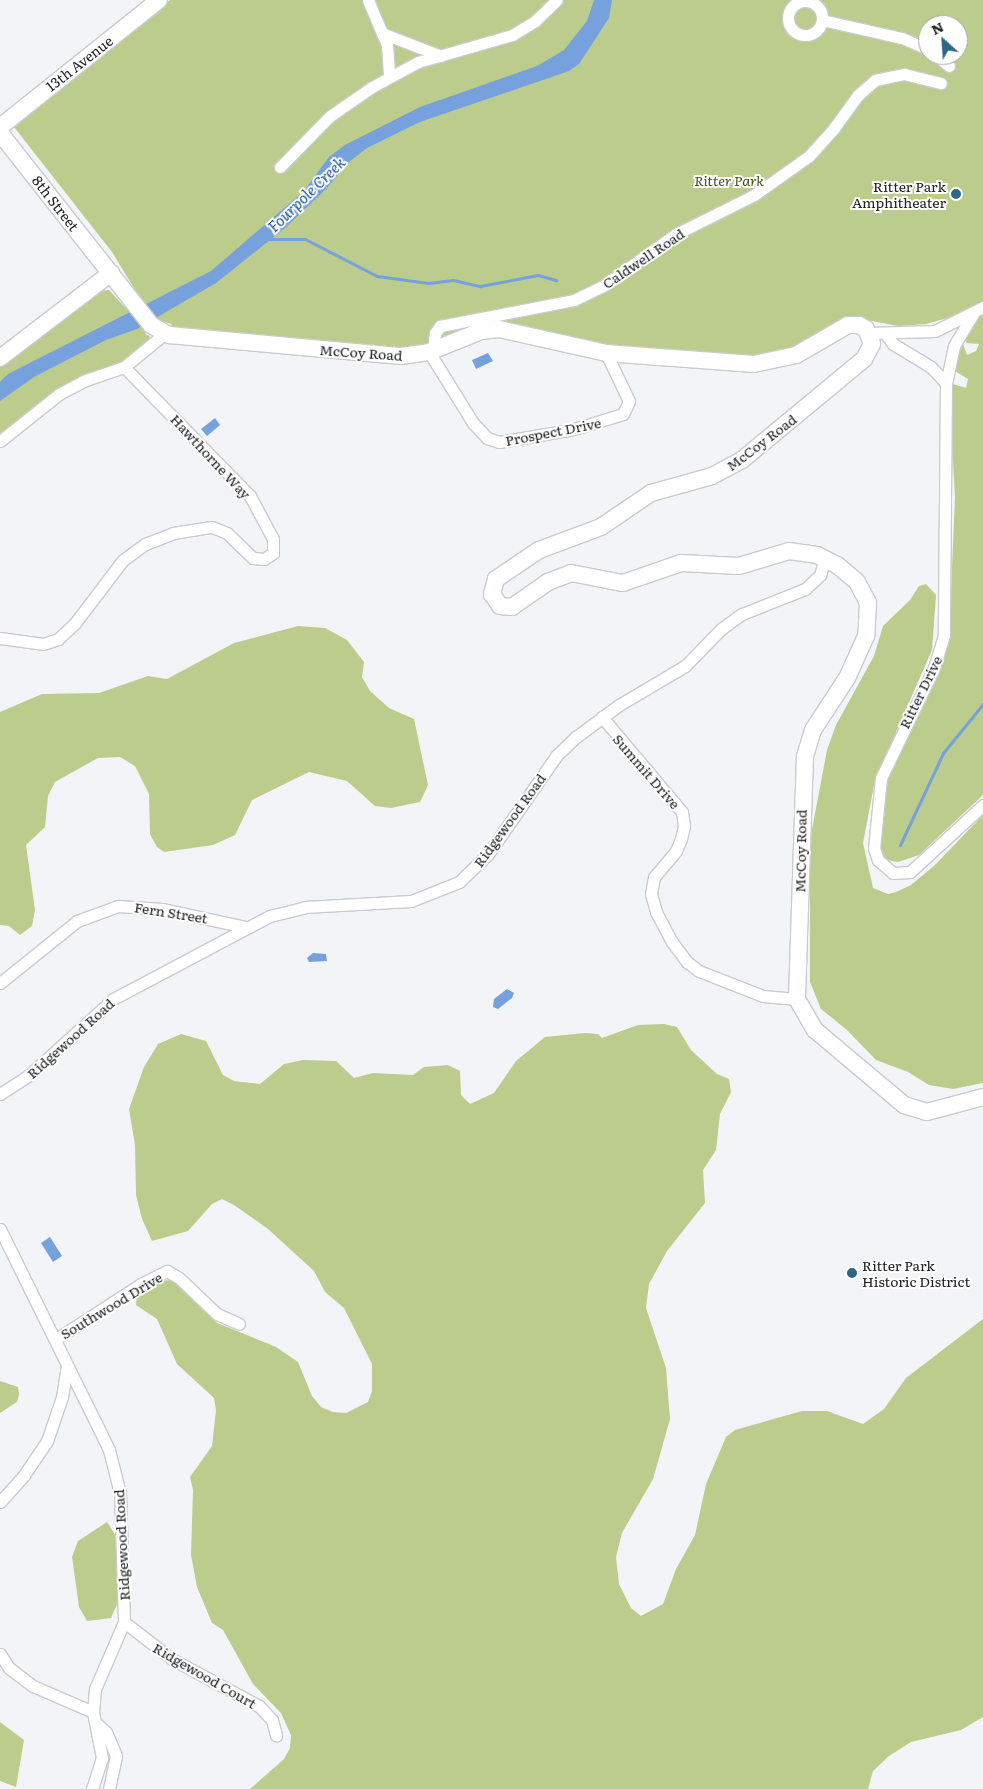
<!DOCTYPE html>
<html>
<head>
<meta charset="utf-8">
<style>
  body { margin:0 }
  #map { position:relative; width:983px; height:1789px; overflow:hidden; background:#f3f4f8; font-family:Literata,serif }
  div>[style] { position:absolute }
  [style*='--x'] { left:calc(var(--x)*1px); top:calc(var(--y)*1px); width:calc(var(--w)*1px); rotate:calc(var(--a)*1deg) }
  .green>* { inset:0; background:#bccc8d }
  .water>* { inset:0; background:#76a1dc }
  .stream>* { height:3px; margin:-1.5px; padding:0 1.5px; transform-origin:1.5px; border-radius:1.5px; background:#76a1dc }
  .roads { filter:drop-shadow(1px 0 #cacbce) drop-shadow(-1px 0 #cacbce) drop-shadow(0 1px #cacbce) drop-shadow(0 -1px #cacbce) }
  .street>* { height:11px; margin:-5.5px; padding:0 5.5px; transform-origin:5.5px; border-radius:5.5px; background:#fff }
  .street>.ring { margin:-5.5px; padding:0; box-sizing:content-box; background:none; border:11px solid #fff; border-radius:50% }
  .secondary>* { height:16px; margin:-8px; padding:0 8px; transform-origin:8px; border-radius:8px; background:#fff }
  .dots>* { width:14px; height:14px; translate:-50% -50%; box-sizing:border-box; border:2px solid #fff; border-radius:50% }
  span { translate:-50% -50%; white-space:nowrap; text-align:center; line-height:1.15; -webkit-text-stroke:4px #fff; paint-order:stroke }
  .street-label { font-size:14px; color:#202122 }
  .park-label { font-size:14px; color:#404b15; font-style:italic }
  .poi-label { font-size:14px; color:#202122 }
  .right { translate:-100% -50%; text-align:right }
  .left { translate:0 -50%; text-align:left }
  .water-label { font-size:15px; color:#134c92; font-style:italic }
  .north { position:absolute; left:918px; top:15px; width:50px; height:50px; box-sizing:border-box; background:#fff; border:1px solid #a6a6a7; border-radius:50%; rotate:334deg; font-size:14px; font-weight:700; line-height:20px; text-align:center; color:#202122 }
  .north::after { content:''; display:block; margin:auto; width:18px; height:22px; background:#2f6681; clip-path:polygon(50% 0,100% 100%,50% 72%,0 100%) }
</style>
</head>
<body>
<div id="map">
  <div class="green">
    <i style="clip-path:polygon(evenodd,170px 0,983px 0,983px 795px,919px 855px,898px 862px,887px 860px,884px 856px,880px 844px,885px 780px,932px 687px,949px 640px,955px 497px,949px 391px,953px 384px,966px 388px,968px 379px,953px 370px,963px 344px,967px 355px,976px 351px,979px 344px,967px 343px,951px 317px,926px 324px,898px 326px,851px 317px,807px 343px,763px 359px,602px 347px,518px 326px,401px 350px,174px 331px,171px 324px,157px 319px,140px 298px,112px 252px,14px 127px,170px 0,928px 25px,958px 25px,958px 55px,928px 55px,928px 25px)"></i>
    <i style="clip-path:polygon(109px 290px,145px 329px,146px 335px,150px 336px,147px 343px,129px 357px,0 435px,0 367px,99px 291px)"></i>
    <i style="clip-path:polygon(926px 584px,936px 595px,932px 650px,875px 780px,863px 843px,873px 888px,888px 894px,896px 892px,911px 885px,935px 865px,983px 815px,983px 1083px,953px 1089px,929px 1085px,908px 1072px,876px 1060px,847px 1030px,821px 1009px,810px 982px,810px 840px,827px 750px,836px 725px,874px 656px,883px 626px,910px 600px,919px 586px)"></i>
    <i style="clip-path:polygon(298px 626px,325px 628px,347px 640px,364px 662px,362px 677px,370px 691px,389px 708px,414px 719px,428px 785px,420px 802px,391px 808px,375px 806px,347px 781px,309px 772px,252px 800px,235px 835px,213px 845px,164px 852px,157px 847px,150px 834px,149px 794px,135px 766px,120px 757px,98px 758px,55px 782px,48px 796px,45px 827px,26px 845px,35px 910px,32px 926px,20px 935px,9px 926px,0 925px,0 712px,42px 694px,99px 693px,148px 676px,167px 679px,234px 643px)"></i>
    <i style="clip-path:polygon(664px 1024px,677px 1027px,691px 1050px,717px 1074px,729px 1079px,731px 1092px,720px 1114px,716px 1150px,703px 1170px,705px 1203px,667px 1251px,649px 1284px,646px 1308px,666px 1368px,670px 1419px,653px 1479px,622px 1533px,616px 1557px,619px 1584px,631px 1608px,641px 1616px,663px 1604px,676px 1569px,695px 1535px,706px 1484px,726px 1437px,735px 1430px,802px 1411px,827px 1411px,863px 1424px,884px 1409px,906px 1378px,983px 1319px,983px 1717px,961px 1730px,911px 1742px,889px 1756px,873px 1771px,868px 1789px,250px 1789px,284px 1759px,290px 1748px,291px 1735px,281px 1713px,253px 1684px,223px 1630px,212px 1623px,197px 1587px,191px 1555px,193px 1490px,190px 1477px,212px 1446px,216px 1410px,214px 1398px,177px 1364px,157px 1319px,136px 1305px,137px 1293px,159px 1281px,172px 1280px,217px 1323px,276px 1347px,298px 1362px,312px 1396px,321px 1407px,333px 1412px,346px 1413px,368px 1402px,372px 1391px,372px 1364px,344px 1308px,325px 1292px,314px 1271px,268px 1229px,234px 1205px,222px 1199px,212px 1204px,188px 1231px,152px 1241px,142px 1219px,136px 1195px,135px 1145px,129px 1109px,144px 1067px,158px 1044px,181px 1034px,206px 1041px,223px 1075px,234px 1081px,260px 1084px,284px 1064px,303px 1060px,336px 1061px,354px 1078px,373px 1073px,413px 1075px,424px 1067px,448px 1065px,460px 1071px,461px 1095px,470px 1104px,494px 1093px,516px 1061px,545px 1037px,585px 1033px,598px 1034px,602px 1038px,638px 1025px)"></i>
    <i style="clip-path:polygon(0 1381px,18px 1387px,19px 1394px,17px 1402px,0 1413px)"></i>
    <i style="clip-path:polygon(107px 1522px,116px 1536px,118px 1602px,111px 1618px,87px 1621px,79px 1607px,72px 1557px,78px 1541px)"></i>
    <i style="clip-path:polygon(0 1722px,24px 1740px,16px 1787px,0 1781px)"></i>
  </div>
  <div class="water">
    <i style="clip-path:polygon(594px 0,612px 0,609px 18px,579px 64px,569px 71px,420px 122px,367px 148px,349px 162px,326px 189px,285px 228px,216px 283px,137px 329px,106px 340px,34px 377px,0 401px,0 382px,8px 374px,211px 271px,303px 192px,329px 157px,345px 145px,420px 107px,537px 66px,564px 50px,587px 21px)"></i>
    <i style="clip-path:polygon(488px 353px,493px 361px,476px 369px,472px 360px)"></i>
    <i style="clip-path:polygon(215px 418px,220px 425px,207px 436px,201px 429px)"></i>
    <i style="clip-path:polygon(313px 953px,326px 954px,327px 961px,309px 962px,307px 958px)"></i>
    <i style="clip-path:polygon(507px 989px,514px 993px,512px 998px,498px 1009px,493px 1007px,494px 999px)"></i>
    <i style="clip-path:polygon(50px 1237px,62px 1256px,53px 1262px,41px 1243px)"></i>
  </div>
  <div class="stream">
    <i style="--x:267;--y:239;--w:38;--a:0"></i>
    <i style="--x:305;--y:239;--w:81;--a:27.2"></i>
    <i style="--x:377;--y:276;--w:52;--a:7.7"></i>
    <i style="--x:429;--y:283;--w:24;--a:-7"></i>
    <i style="--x:453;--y:280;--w:28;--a:13"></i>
    <i style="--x:480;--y:286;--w:59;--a:-10.7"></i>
    <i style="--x:538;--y:275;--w:19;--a:16"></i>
    <i style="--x:900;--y:845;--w:102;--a:-64.9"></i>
    <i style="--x:943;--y:753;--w:63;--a:-50.8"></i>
  </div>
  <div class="roads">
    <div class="street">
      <i style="--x:368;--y:0;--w:49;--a:67.1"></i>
      <i style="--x:387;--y:45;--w:31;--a:86"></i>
      <i class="ring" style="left:788px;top:1px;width:23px;height:23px"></i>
      <i style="--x:822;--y:20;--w:82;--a:12.7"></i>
      <i style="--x:902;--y:38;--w:28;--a:23"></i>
      <i style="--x:382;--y:33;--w:63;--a:21.3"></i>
      <i style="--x:936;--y:55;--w:17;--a:40"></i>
      <i style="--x:280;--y:167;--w:71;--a:-45.6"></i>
      <i style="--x:330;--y:116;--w:51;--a:-34.6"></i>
      <i style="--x:372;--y:87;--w:52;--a:-28.5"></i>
      <i style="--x:418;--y:62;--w:98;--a:-16"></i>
      <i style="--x:512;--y:35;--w:27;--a:-31"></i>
      <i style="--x:535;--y:21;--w:30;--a:-44"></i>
      <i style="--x:973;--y:314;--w:37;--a:121"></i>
      <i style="--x:954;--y:346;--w:38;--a:102"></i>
      <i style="--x:946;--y:383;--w:252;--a:90.5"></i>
      <i style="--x:944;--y:635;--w:37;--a:107"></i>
      <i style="--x:933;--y:670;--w:120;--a:115.7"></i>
      <i style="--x:881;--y:778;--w:70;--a:95.7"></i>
      <i style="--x:874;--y:848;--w:13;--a:72"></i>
      <i style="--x:878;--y:860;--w:20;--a:41"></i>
      <i style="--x:893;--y:873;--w:17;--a:-3"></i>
      <i style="--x:910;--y:872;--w:99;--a:-42.5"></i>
      <i style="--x:869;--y:333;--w:66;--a:-1.7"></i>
      <i style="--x:935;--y:331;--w:54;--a:-26.6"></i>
      <i style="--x:886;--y:334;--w:12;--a:55"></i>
      <i style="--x:893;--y:344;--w:44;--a:31.2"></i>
      <i style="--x:931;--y:367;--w:22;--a:47"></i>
      <i style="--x:433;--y:351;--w:18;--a:-84"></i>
      <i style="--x:435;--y:333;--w:9;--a:-54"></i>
      <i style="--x:440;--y:326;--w:136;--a:-11"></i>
      <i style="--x:574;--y:300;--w:32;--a:-26"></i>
      <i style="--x:603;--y:286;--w:90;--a:-35.5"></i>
      <i style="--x:676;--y:234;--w:87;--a:-26.6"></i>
      <i style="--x:754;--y:195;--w:67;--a:-35.3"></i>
      <i style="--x:809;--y:156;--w:38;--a:-48"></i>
      <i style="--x:834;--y:128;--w:41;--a:-54"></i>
      <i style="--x:858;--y:95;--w:23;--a:-41"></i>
      <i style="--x:875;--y:80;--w:30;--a:-12"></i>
      <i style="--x:904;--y:74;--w:38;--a:14"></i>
      <i style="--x:429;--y:352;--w:84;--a:58.2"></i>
      <i style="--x:473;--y:423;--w:21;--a:47"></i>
      <i style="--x:487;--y:438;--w:13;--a:18"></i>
      <i style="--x:499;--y:442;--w:76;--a:-9.8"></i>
      <i style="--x:574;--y:429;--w:51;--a:-17"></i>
      <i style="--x:623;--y:414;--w:14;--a:-65"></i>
      <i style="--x:629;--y:401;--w:53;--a:-115.6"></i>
      <i style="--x:0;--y:441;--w:75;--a:-38.5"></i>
      <i style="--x:59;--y:394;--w:27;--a:-28"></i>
      <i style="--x:83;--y:381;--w:43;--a:-18.9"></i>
      <i style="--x:124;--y:367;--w:52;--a:-39.5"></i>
      <i style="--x:0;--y:638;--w:43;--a:7.9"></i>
      <i style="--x:43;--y:644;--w:16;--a:-18"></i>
      <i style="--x:58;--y:639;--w:23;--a:-43"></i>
      <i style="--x:75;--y:623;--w:79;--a:-52.7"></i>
      <i style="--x:123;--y:560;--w:27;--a:-36"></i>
      <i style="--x:145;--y:544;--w:30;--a:-21"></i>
      <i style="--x:173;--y:533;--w:39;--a:-9"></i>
      <i style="--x:212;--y:527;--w:16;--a:22"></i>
      <i style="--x:227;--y:533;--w:36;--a:44"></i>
      <i style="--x:253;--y:558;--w:11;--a:5"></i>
      <i style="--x:264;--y:559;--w:11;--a:-34"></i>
      <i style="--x:273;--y:553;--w:14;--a:-90"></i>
      <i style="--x:273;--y:539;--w:49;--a:-118.1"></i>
      <i style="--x:250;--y:496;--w:180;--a:-134.3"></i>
      <i style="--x:602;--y:717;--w:124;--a:49.9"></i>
      <i style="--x:682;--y:812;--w:14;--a:82"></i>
      <i style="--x:684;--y:826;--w:13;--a:103"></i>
      <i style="--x:681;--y:839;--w:13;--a:113"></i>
      <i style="--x:676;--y:851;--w:34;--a:130"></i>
      <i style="--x:654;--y:877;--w:17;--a:100"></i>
      <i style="--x:651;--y:894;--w:19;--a:74"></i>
      <i style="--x:656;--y:912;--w:34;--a:62"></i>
      <i style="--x:672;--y:942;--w:25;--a:53"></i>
      <i style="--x:687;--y:962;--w:15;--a:37"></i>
      <i style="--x:699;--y:971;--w:69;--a:21.3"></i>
      <i style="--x:763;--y:996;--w:34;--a:5"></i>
      <i style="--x:0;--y:983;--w:99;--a:-38.8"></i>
      <i style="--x:77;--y:921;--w:44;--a:-20.1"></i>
      <i style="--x:118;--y:906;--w:44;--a:3.9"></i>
      <i style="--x:162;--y:909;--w:86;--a:12.1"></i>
      <i style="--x:0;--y:1094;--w:35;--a:-33"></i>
      <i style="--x:29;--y:1075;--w:113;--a:-42.1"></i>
      <i style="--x:113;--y:999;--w:178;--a:-27.9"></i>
      <i style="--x:270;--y:916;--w:36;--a:-14"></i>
      <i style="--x:305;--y:907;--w:106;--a:-3.2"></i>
      <i style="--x:411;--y:901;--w:52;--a:-21.6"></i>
      <i style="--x:459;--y:882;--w:40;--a:-44"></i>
      <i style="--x:488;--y:854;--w:119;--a:-55.2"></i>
      <i style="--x:556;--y:756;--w:28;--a:-44"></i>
      <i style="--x:576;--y:737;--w:54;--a:-36.7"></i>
      <i style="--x:619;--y:705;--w:77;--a:-30.6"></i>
      <i style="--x:685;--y:666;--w:52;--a:-45.8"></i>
      <i style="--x:721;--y:629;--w:26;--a:-36"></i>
      <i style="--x:742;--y:614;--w:68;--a:-21.6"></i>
      <i style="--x:805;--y:589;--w:21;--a:-43"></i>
      <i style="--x:820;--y:575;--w:17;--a:-73"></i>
      <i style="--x:0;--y:1229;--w:214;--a:63.7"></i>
      <i style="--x:95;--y:1421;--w:32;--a:64"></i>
      <i style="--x:109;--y:1450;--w:44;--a:75.7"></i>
      <i style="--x:120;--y:1493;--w:129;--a:88.2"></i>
      <i style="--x:124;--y:1622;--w:73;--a:113.4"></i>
      <i style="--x:95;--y:1689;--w:23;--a:95"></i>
      <i style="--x:93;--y:1712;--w:47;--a:78.9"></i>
      <i style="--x:102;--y:1758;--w:33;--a:108"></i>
      <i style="--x:56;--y:1339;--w:101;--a:-32.9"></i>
      <i style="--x:141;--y:1284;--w:29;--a:-27"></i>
      <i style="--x:167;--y:1271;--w:14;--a:30"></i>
      <i style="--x:179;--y:1278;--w:52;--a:43.5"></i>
      <i style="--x:217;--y:1314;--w:24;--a:24"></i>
      <i style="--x:0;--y:1502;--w:36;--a:-48"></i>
      <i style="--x:24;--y:1475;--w:41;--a:-55.9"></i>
      <i style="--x:47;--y:1441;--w:46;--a:-71.2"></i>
      <i style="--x:62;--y:1397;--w:31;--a:-81"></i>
      <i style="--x:124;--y:1622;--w:61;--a:37.6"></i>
      <i style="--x:172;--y:1659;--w:99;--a:28.4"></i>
      <i style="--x:259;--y:1706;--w:19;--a:47"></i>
      <i style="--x:272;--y:1720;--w:16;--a:75"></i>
      <i style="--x:0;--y:1654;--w:17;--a:57"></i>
      <i style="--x:9;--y:1668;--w:30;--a:37"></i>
      <i style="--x:33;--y:1686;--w:65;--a:23.4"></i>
      <i style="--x:96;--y:1723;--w:13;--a:42"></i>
      <i style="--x:106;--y:1732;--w:26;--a:67"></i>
      <i style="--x:116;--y:1756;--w:34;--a:102"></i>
    </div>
    <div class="secondary">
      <i style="--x:0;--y:127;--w:203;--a:-38.6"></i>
      <i style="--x:0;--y:133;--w:244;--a:51.8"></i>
      <i style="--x:151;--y:325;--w:21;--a:29"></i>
      <i style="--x:169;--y:335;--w:233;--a:5.2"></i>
      <i style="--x:401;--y:356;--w:28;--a:-8"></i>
      <i style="--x:429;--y:352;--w:56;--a:-22"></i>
      <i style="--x:481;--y:331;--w:18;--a:-6"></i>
      <i style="--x:499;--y:329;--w:110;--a:12.6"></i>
      <i style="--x:606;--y:353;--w:148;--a:4.3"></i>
      <i style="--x:754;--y:364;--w:43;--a:-12.1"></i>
      <i style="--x:796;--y:355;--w:60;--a:-30"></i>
      <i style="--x:848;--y:325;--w:11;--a:0"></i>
      <i style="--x:859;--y:325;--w:8;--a:30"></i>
      <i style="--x:866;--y:329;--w:16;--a:68"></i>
      <i style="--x:872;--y:344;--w:17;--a:118"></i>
      <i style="--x:864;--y:359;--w:158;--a:140.4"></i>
      <i style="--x:742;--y:460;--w:34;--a:152"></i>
      <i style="--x:712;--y:476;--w:63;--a:164.4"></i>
      <i style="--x:651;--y:493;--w:60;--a:145.8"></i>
      <i style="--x:601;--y:527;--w:66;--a:159.6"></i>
      <i style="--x:539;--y:550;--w:52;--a:146"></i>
      <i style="--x:496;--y:579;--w:16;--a:105"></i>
      <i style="--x:492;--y:594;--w:14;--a:56"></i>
      <i style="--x:500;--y:606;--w:12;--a:5"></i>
      <i style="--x:512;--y:607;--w:44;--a:-34.8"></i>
      <i style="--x:548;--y:582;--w:25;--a:-21"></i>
      <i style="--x:571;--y:573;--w:53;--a:10.9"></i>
      <i style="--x:623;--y:583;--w:61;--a:-19"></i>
      <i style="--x:681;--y:563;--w:58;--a:3"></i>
      <i style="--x:739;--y:566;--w:52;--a:-16.7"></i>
      <i style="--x:789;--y:551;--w:28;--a:8"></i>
      <i style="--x:817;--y:555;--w:22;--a:27"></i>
      <i style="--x:837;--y:565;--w:26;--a:40"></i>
      <i style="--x:857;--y:582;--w:24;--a:62"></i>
      <i style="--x:868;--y:603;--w:33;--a:93"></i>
      <i style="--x:866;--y:636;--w:46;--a:114.3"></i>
      <i style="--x:847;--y:678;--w:62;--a:123.2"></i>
      <i style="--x:813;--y:730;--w:27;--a:107"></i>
      <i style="--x:805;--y:756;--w:243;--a:91.9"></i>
      <i style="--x:797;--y:999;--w:36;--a:60"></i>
      <i style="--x:815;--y:1030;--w:116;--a:40.1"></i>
      <i style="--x:904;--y:1105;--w:24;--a:17"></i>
      <i style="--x:927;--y:1112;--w:58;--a:-15"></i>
      <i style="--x:0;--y:358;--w:140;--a:-37.4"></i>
    </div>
  </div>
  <div class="dots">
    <i style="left:956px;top:194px;background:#2f6681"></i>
    <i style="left:852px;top:1273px;background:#2f6681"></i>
  </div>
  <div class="street-label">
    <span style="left:79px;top:63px;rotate:-38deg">13th Avenue</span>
    <span style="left:56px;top:203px;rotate:52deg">8th Street</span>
    <span style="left:643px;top:258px;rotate:-34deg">Caldwell Road</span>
    <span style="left:361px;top:352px;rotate:4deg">McCoy Road</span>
    <span style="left:553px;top:431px;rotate:-11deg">Prospect Drive</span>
    <span style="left:761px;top:442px;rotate:-37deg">McCoy Road</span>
    <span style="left:211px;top:456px;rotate:47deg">Hawthorne Way</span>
    <span style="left:920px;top:692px;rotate:-64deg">Ritter Drive</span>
    <span style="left:647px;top:771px;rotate:49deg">Summit Drive</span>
    <span style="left:509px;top:820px;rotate:-54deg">Ridgewood Road</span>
    <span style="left:800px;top:851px;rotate:-89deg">McCoy Road</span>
    <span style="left:171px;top:912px;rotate:9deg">Fern Street</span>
    <span style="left:70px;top:1038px;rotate:-42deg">Ridgewood Road</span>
    <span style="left:111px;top:1305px;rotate:-31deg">Southwood Drive</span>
    <span style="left:121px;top:1545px;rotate:-93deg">Ridgewood Road</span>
    <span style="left:205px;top:1675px;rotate:30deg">Ridgewood Court</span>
  </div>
  <div class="park-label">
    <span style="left:729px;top:180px">Ritter Park</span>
  </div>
  <div class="poi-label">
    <span class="right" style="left:946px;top:194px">Ritter Park<br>Amphitheater</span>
    <span class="left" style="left:862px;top:1273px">Ritter Park<br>Historic District</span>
  </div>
  <div class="water-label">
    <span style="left:306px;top:194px;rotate:-44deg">Fourpole Creek</span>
  </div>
  <div class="north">N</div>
</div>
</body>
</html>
